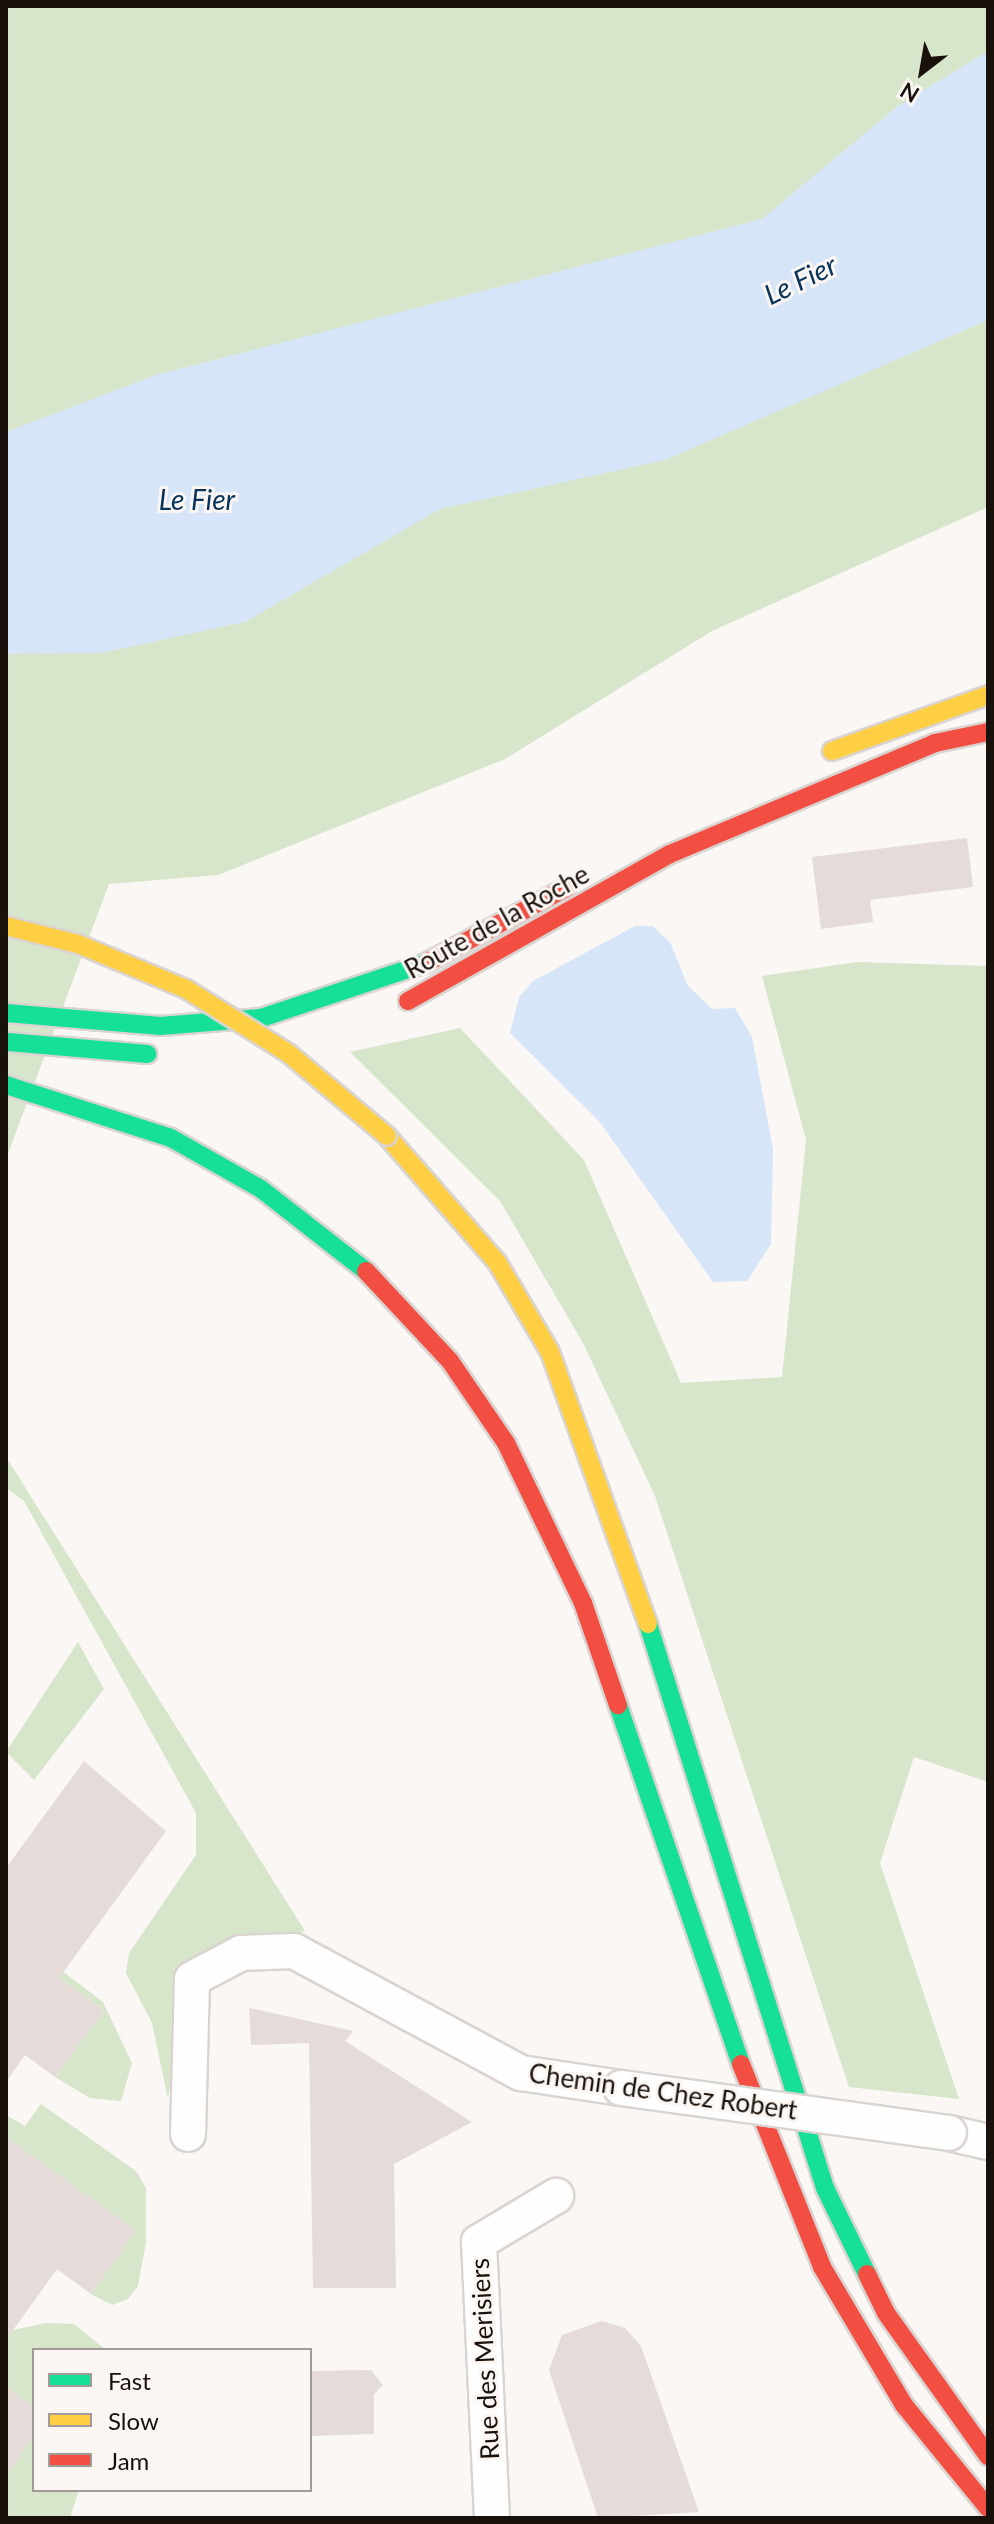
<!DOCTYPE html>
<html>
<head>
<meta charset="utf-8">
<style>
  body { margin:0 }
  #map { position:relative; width:994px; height:2524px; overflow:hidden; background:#faf7f5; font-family:Lato,sans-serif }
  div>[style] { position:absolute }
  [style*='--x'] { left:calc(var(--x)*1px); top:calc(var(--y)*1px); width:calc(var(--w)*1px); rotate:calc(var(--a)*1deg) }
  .green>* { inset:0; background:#d7e6cb }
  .water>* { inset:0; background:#d6e6f8 }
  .building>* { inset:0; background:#e5dcd9 }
  .roads { filter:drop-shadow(2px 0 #dad4d1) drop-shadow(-2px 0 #dad4d1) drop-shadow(0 2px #dad4d1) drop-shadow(0 -2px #dad4d1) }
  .street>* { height:34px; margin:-17px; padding:0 17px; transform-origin:17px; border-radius:17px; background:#fefefe }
  .fast>* { height:18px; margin:-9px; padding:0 9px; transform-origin:9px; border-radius:9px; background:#16e098 }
  .slow>* { height:18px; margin:-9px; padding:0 9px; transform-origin:9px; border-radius:9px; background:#ffcf43 }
  .jam>* { height:18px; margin:-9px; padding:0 9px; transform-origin:9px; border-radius:9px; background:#f24e42 }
  .bridges { filter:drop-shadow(2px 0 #dad4d1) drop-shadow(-2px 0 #dad4d1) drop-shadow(0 2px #dad4d1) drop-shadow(0 -2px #dad4d1) }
  .street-bridge>* { height:34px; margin:-17px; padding:0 17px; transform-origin:17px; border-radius:17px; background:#fefefe }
  .slow-bridge>* { height:18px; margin:-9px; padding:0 9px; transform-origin:9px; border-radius:9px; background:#ffcf43 }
  span { translate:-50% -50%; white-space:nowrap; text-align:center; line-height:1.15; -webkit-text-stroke:6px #fcf6f3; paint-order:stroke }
  .street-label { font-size:26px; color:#19110b }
  .water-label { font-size:28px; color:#06345b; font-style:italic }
  .frame { position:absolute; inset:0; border:8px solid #19110b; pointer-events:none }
  .legend { position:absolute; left:32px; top:2348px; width:280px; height:144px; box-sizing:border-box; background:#fcf6f3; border:2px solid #a19a96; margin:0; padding:10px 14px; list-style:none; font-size:24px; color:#19110b }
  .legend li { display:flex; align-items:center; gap:16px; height:40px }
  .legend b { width:40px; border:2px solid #a19a96 }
  .north { position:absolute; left:882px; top:32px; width:80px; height:80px; -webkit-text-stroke:6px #fcf6f3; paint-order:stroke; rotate:211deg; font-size:22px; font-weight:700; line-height:32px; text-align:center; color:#19110b }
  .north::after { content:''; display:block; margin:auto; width:28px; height:36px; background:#19110b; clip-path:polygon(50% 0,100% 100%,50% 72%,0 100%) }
</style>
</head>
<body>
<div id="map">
  <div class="green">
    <i style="clip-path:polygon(6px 6px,988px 6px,988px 507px,712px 631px,505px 759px,218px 875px,109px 884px,6px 1159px)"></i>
    <i style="clip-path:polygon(857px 962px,988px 966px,988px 1782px,914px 1757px,880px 1863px,959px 2099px,849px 2087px,655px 1496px,583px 1343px,500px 1201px,350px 1052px,460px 1028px,584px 1160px,681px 1383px,782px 1377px,806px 1140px,762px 976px)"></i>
    <i style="clip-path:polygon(6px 1457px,305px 1931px,189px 1972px,168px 2099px,152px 2023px,126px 1973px,129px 1953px,196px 1855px,196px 1813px,24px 1501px,6px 1488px)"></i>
    <i style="clip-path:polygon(78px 1642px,104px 1689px,34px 1780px,6px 1752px)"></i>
    <i style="clip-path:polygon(6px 1928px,103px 2002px,132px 2063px,121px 2101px,90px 2098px,55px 2077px,104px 2010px,6px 1940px)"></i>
    <i style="clip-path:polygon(41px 2104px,136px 2171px,146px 2188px,146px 2242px,138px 2286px,128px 2299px,112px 2305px,91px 2294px,136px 2231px,13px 2142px,6px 2151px,6px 2115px,25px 2126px)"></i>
    <i style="clip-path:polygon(46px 2323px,74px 2324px,106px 2350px,34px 2350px,34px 2408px,6px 2387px,6px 2340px,13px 2330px)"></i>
    <i style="clip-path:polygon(34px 2436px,34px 2490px,79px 2490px,70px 2518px,6px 2518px,6px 2475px)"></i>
  </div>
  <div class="water">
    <i style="clip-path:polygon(988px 51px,988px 320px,665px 460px,440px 509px,245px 622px,101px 653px,6px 654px,6px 432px,156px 375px,762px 219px,898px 106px)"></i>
    <i style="clip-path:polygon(635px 926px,652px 926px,670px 942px,688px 986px,712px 1009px,735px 1008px,752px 1037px,773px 1149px,771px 1244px,747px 1281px,713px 1282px,599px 1121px,510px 1033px,519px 997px,533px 981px)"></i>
  </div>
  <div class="building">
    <i style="clip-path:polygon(967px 838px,973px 887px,870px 900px,873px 922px,821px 929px,812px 857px)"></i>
    <i style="clip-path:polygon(84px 1761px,166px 1831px,59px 1978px,104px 2010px,55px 2077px,25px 2055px,6px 2082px,6px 1868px)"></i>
    <i style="clip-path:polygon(249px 2008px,353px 2031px,345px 2041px,472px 2122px,394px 2164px,396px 2288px,313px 2288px,309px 2043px,251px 2045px)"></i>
    <i style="clip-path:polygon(6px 2137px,136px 2231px,91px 2294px,57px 2269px,6px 2340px)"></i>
    <i style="clip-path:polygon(602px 2321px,625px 2328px,641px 2346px,699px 2512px,598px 2518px,549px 2370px,562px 2335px)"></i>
    <i style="clip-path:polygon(371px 2370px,383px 2385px,374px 2394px,374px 2434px,310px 2436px,310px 2371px)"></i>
    <i style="clip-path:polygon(6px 2387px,34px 2408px,34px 2436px,6px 2475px)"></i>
  </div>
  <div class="roads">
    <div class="street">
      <i style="--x:949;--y:2133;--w:40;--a:13"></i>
      <i style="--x:188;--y:2134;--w:155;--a:-88.5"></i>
      <i style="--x:192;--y:1979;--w:55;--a:-28"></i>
      <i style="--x:241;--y:1953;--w:53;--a:-2.2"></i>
      <i style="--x:294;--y:1951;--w:258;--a:28.3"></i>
      <i style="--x:521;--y:2073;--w:101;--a:8.5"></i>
      <i style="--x:492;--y:2518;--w:276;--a:-92.7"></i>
      <i style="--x:479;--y:2242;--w:90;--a:-30.9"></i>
    </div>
    <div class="fast">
      <i style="--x:6;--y:1013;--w:155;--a:4.8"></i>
      <i style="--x:160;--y:1026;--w:101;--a:-4.5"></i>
      <i style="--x:261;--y:1018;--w:174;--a:-18.4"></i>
      <i style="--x:8;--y:1042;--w:140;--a:4.9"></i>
      <i style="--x:6;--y:1085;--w:173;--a:17.8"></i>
      <i style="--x:171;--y:1138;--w:103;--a:29.5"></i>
      <i style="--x:261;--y:1189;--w:133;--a:38"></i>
      <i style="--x:648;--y:1624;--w:591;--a:72.58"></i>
      <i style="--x:825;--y:2188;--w:96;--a:64"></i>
      <i style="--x:618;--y:1705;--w:379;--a:71.1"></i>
    </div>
    <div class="slow">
      <i style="--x:832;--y:751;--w:166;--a:-19.7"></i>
      <i style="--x:387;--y:1136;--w:167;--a:48.9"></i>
      <i style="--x:497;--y:1262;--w:104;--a:59.5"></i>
      <i style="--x:550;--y:1352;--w:289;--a:70.2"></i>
    </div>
    <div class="jam">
      <i style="--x:426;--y:963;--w:159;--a:-28.2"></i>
      <i style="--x:408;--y:1001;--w:300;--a:-29.3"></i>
      <i style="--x:670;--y:854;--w:287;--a:-22.7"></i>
      <i style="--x:935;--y:743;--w:54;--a:-11.7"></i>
      <i style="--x:366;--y:1271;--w:123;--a:47"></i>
      <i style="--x:450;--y:1361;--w:99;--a:55.7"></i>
      <i style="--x:506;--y:1443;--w:178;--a:64.3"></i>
      <i style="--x:583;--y:1603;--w:108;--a:71.1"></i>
      <i style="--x:741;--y:2064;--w:219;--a:68.2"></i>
      <i style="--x:822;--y:2267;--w:161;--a:59.3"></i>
      <i style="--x:904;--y:2405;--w:133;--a:50.8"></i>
      <i style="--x:867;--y:2274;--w:43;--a:64"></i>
      <i style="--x:886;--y:2313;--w:176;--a:54.5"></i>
    </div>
  </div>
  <div class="bridges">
    <div class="street-bridge">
      <i style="--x:621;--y:2088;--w:331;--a:7.8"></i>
    </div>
    <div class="slow-bridge">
      <i style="--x:6;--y:926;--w:74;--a:14"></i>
      <i style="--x:78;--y:944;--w:117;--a:22.6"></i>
      <i style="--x:186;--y:989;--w:120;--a:32.1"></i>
      <i style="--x:288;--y:1053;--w:129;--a:40"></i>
    </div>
  </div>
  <div class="street-label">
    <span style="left:497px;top:922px;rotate:-29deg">Route de la Roche</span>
    <span style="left:663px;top:2092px;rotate:8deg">Chemin de Chez Robert</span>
    <span style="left:485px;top:2359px;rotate:-93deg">Rue des Merisiers</span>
  </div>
  <div class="water-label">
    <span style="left:800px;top:279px;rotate:-26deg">Le Fier</span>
    <span style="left:197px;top:499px">Le Fier</span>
  </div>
  <div class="frame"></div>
  <ul class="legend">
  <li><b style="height:10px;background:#16e098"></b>Fast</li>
  <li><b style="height:10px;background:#ffcf43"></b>Slow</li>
  <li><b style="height:10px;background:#f24e42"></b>Jam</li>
  </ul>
  <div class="north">N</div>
</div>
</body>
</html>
